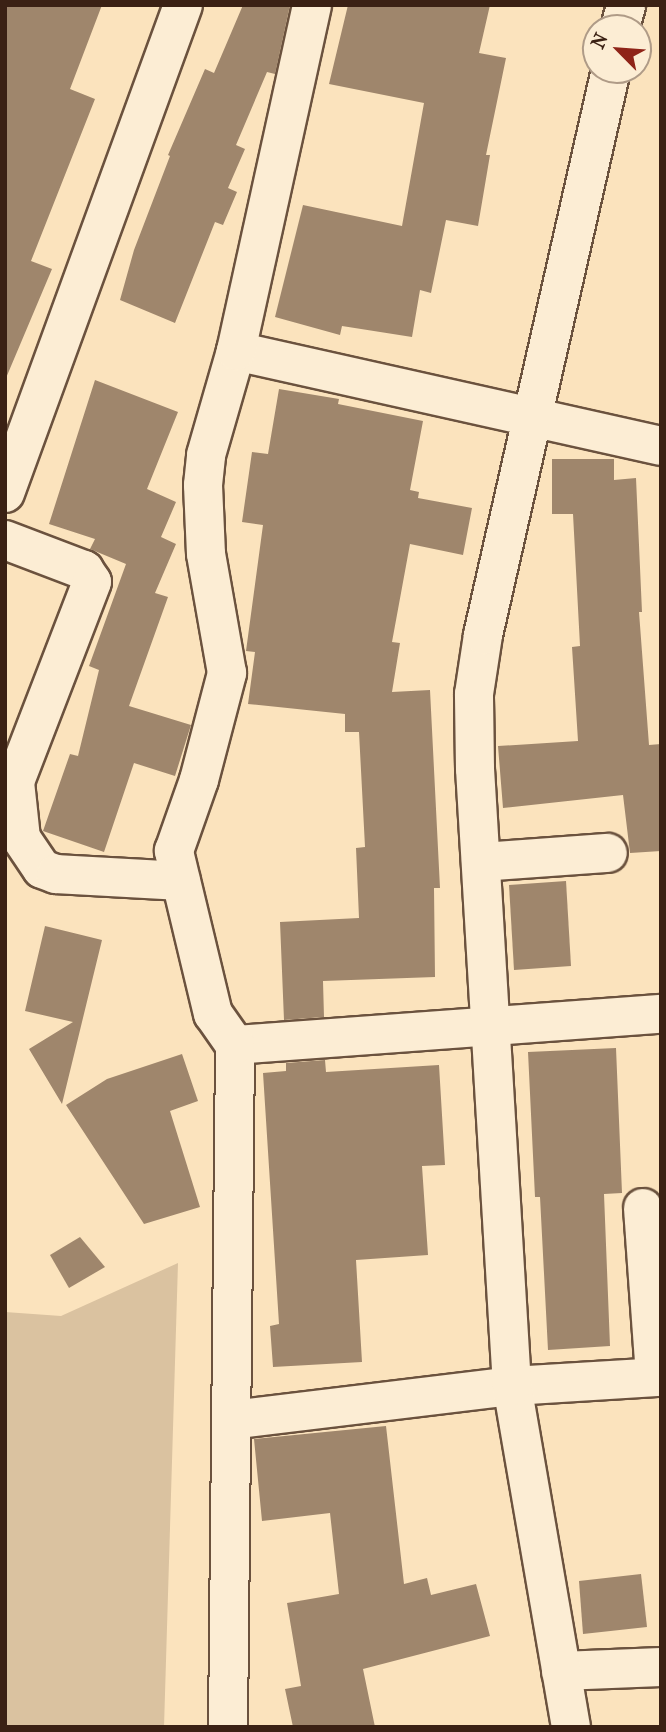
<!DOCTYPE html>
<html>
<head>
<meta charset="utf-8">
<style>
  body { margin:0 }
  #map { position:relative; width:666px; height:1732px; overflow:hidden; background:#fbe3bd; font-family:"IM FELL French Canon",serif }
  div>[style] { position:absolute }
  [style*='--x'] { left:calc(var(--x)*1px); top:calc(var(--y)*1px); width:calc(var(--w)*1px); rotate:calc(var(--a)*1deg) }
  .green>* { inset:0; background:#dac2a0 }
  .building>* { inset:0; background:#9f866c }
  .roads { filter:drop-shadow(2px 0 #6b523e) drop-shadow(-2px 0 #6b523e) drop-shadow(0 2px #6b523e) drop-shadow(0 -2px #6b523e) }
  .minor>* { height:38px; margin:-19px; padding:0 19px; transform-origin:19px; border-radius:19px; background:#fcedd4 }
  span { translate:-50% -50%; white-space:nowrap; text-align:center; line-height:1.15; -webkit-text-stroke:7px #fcedd4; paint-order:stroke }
  .frame { position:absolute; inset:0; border:7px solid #3b2114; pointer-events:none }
  .north { position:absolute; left:582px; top:14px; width:70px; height:70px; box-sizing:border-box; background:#fcedd4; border:2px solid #af9b87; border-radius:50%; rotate:295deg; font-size:19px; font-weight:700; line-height:28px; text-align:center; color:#3b2114 }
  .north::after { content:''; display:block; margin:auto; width:24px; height:32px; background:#8f2418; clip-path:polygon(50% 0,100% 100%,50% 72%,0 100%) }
</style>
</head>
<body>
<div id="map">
  <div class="green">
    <i style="clip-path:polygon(178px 1263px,164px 1727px,5px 1727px,5px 1312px,61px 1316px)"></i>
  </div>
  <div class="building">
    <i style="clip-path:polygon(5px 5px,102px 5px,70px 89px,95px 99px,31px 261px,52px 269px,6px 378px)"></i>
    <i style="clip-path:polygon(243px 5px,290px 5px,275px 74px,267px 72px,236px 145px,245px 149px,228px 188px,237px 192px,223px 225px,215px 222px,175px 323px,120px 300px,134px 250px,170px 156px,168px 155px,205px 69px,214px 73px)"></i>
    <i style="clip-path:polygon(348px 5px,490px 5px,479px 53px,506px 58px,486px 155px,490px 155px,478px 226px,446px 220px,431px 293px,420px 290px,412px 337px,342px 326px,340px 335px,275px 317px,303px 205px,402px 226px,424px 103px,329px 84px)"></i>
    <i style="clip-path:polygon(95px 380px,178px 412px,147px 489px,176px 502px,161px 537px,176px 544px,155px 593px,168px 597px,129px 706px,191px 725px,175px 776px,134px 763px,104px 852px,43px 831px,70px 754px,78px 756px,99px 670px,89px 666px,126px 564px,90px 549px,95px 539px,49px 524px)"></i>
    <i style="clip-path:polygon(279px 389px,339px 399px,338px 404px,423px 421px,410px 490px,419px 492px,418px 498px,472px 508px,463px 555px,410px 544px,392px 642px,400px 643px,392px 692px,430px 690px,440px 888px,434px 888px,435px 977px,323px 981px,324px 1017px,284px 1020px,280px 922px,359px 918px,356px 848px,365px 847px,359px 732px,345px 732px,345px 714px,248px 704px,255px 652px,246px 651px,263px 525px,242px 522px,252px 452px,268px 454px)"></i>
    <i style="clip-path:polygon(552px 459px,614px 459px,614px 480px,636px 478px,642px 612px,639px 612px,649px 745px,661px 744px,661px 851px,630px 853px,623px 795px,503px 808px,498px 746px,578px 741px,572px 647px,580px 646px,573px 514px,552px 514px)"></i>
    <i style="clip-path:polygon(566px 881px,571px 966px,514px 970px,509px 885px)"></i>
    <i style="clip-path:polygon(45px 926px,102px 940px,62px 1104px,29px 1049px,73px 1022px,25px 1011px)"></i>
    <i style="clip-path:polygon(616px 1048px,622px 1193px,604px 1194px,610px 1346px,548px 1350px,540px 1197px,535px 1197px,528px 1052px)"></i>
    <i style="clip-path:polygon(182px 1054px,198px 1101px,170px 1111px,200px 1207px,144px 1224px,66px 1105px,107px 1079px)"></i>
    <i style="clip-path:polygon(325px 1060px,326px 1072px,439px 1065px,445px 1165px,422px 1166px,428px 1255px,356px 1260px,362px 1362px,273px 1367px,270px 1326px,279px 1324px,263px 1073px,286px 1071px,286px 1063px)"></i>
    <i style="clip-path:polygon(80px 1237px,105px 1267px,69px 1288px,50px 1255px)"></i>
    <i style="clip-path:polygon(386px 1426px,404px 1584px,427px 1578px,431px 1595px,476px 1584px,490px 1636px,363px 1669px,375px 1727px,293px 1727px,285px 1689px,301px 1686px,287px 1603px,339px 1594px,330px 1513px,262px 1521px,254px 1439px)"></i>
    <i style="clip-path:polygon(641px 1574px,647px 1627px,583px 1634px,579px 1581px)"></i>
  </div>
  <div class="roads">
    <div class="minor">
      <i style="--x:620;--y:28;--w:24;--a:-75"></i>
      <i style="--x:236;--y:351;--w:435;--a:12.6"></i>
      <i style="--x:5;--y:493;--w:519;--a:-69.96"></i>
      <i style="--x:5;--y:540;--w:85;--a:20.8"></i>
      <i style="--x:84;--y:570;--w:14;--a:56"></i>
      <i style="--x:92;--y:582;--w:214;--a:111.1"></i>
      <i style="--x:15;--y:782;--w:56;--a:83.9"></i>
      <i style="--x:21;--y:838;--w:37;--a:56"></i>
      <i style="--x:42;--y:869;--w:15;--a:20"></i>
      <i style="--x:56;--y:874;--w:125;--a:3.2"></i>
      <i style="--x:481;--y:862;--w:127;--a:-4.1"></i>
      <i style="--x:235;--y:1045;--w:427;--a:-4.2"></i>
      <i style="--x:643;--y:1208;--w:169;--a:85.9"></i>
      <i style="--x:231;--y:1420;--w:283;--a:-6.9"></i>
      <i style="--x:512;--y:1386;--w:149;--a:-3.5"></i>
      <i style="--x:561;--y:1671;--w:100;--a:-2.3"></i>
      <i style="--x:228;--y:1727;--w:682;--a:-89.41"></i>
      <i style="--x:235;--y:1045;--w:38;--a:-125"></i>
      <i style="--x:213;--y:1014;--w:168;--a:-103.5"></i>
      <i style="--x:174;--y:851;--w:75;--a:-70.6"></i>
      <i style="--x:199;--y:780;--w:111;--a:-75.3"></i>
      <i style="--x:227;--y:673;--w:121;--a:-100"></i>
      <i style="--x:206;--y:554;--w:69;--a:-92.5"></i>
      <i style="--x:203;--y:485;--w:30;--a:-84"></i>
      <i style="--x:206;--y:455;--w:108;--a:-73.9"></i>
      <i style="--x:236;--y:351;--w:354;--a:-77.6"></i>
      <i style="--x:571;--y:1727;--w:346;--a:-99.8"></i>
      <i style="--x:512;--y:1386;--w:618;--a:-93.43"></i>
      <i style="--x:475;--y:769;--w:75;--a:-90.8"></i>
      <i style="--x:474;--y:694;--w:60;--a:-81.3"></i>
      <i style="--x:483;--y:635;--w:579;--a:-77.24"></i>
    </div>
  </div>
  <div class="frame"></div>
  <div class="north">N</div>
</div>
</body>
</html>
